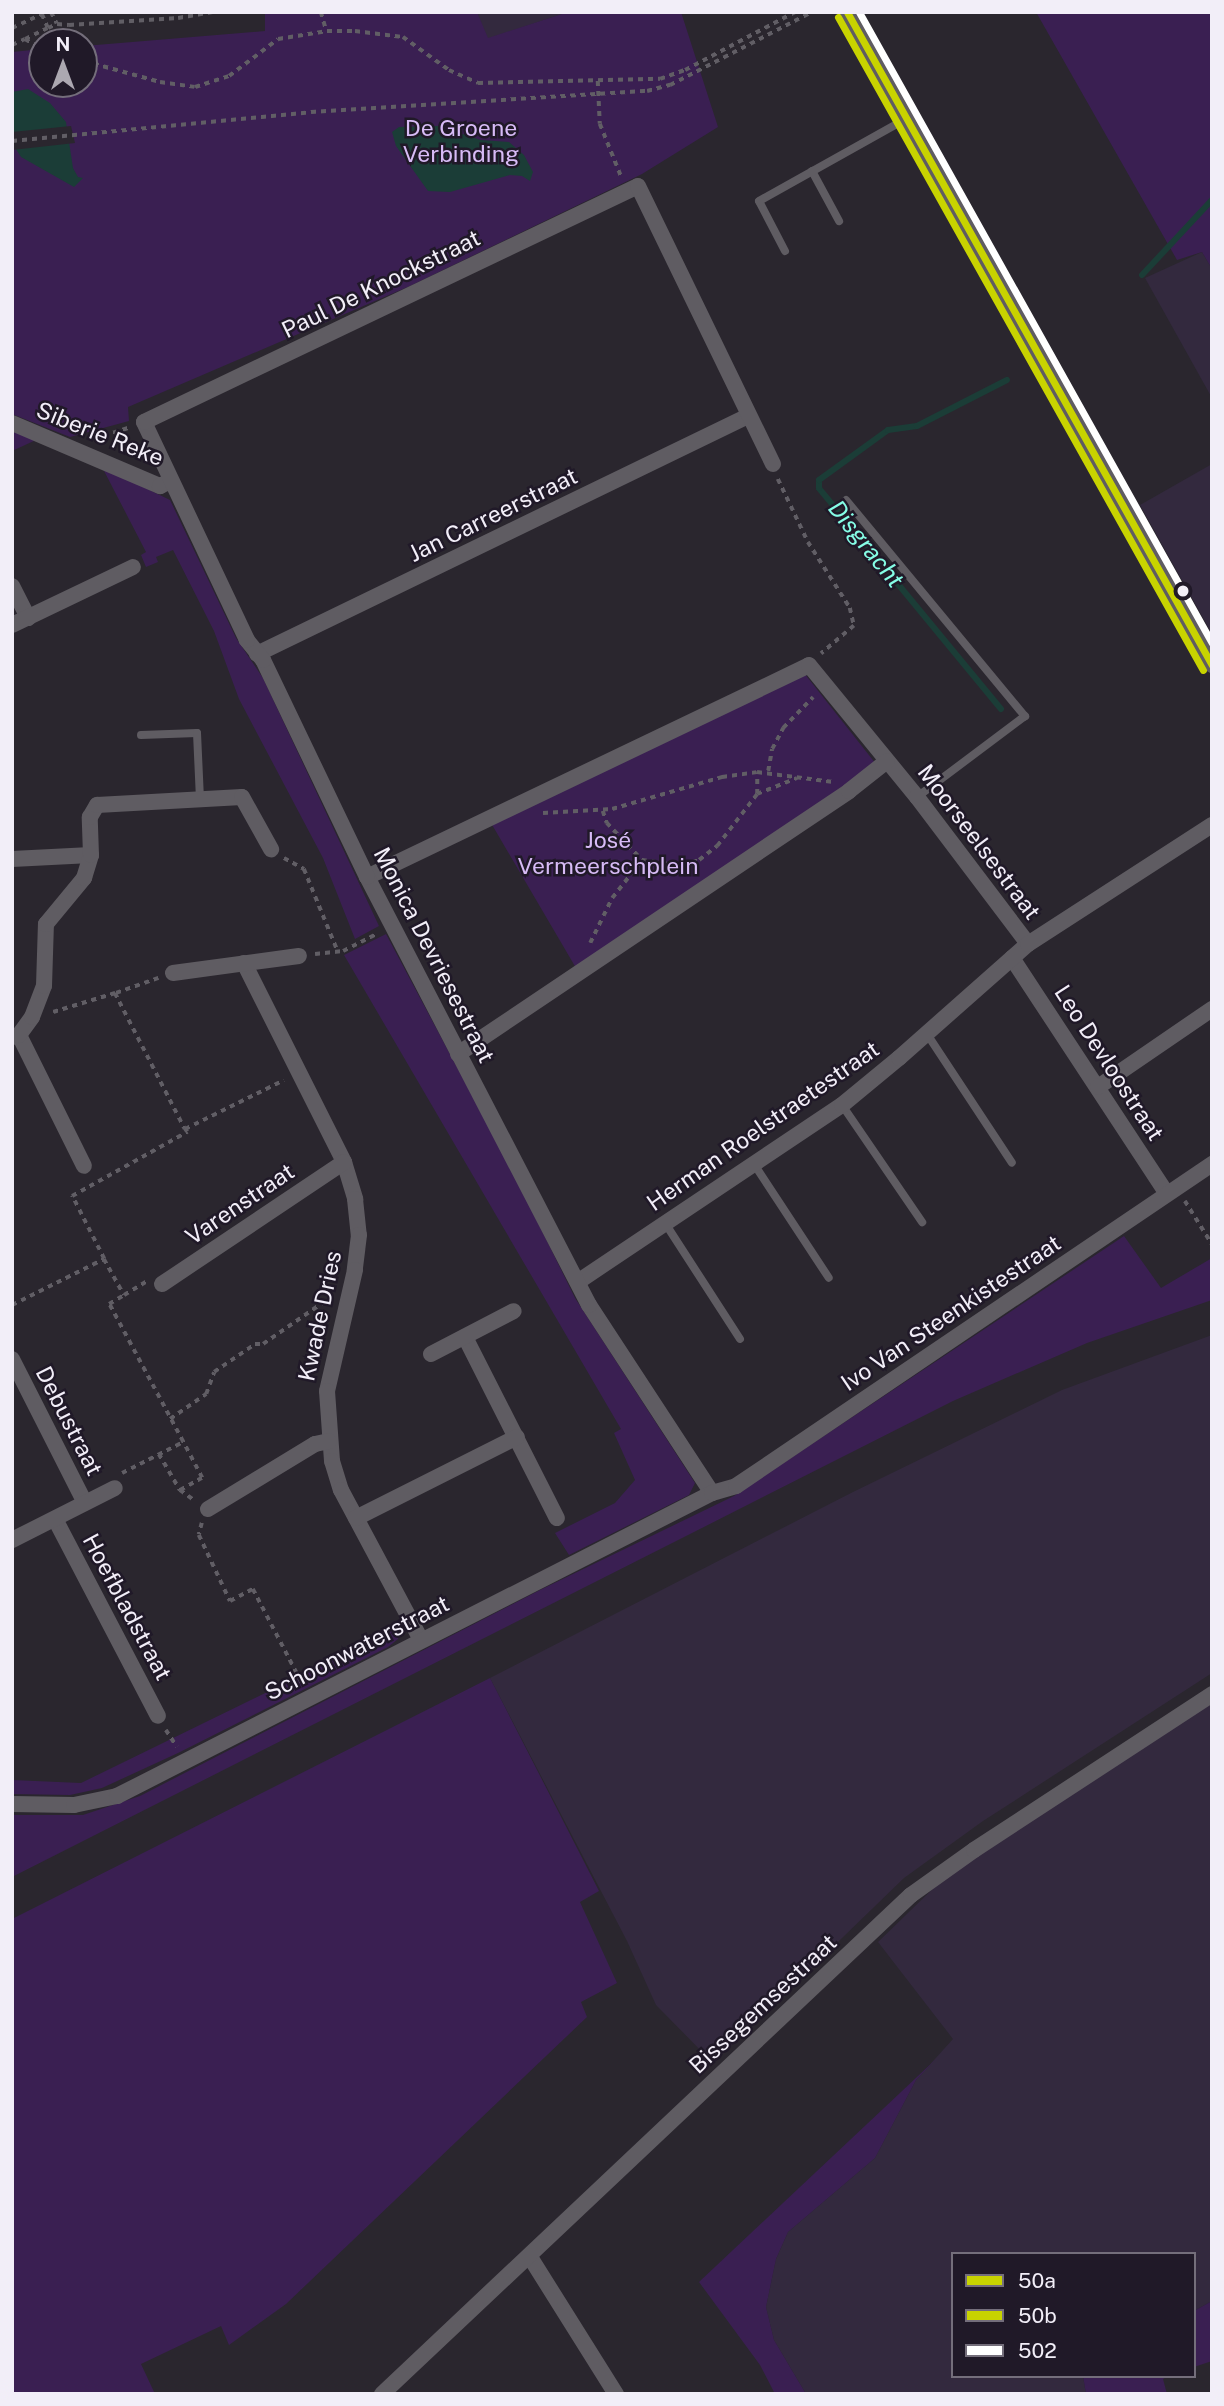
<!DOCTYPE html>
<html>
<head>
<meta charset="utf-8">
<style>
  body { margin:0 }
  #map { position:relative; width:1224px; height:2406px; overflow:hidden; background:#2a262e; font-family:"Public Sans",sans-serif }
  div>[style] { position:absolute }
  [style*='--x'] { left:calc(var(--x)*1px); top:calc(var(--y)*1px); width:calc(var(--w)*1px); rotate:calc(var(--a)*1deg) }
  .built>* { inset:0; background:#33293e }
  .green>* { inset:0; background:#3a1f52 }
  .water>* { inset:0; background:#1b3d37 }
  .pier>* { inset:0; background:#2a262e }
  .stream>* { height:6px; margin:-3px; padding:0 3px; transform-origin:3px; border-radius:3px; background:#1b3d37 }
  .path>* { height:3.5px; margin-top:-1.75px; transform-origin:0; background:repeating-linear-gradient(90deg,#615e65 0 5px,transparent 0 10px) }
  .service>* { height:8px; margin:-4px; padding:0 4px; transform-origin:4px; border-radius:4px; background:#5f5c62 }
  .minor>* { height:16px; margin:-8px; padding:0 8px; transform-origin:8px; border-radius:8px; background:#5f5c62 }
  .bus-1>* { height:7px; margin:-3.5px; padding:0 3.5px; transform-origin:3.5px; border-radius:3.5px; background:#c8d300 }
  .bus-2>* { height:7px; margin:-3.5px; padding:0 3.5px; transform-origin:3.5px; border-radius:3.5px; background:#c8d300 }
  .bus-3>* { height:7px; margin:-3.5px; padding:0 3.5px; transform-origin:3.5px; border-radius:3.5px; background:#fff }
  .dots>* { width:19px; height:19px; translate:-50% -50%; box-sizing:border-box; border:4px solid #201928; border-radius:50% }
  span { translate:-50% -50%; white-space:nowrap; text-align:center; line-height:1.15; -webkit-text-stroke:5px #201928; paint-order:stroke }
  .park-label { font-size:23px; color:#d7bbf6 }
  .street-label { font-size:23px; color:#f2eef8 }
  .water-label { font-size:24px; color:#85fde6; font-style:italic }
  .frame { position:absolute; inset:0; border:14px solid #f2eef8; pointer-events:none }
  .legend { position:absolute; left:951px; top:2252px; width:245px; height:126px; box-sizing:border-box; background:#201928; border:2px solid #746e7b; margin:0; padding:9px 12px; list-style:none; font-size:21px; color:#f2eef8 }
  .legend li { display:flex; align-items:center; gap:14px; height:35px }
  .legend b { width:35px; border:2px solid #746e7b }
  .north { position:absolute; left:28px; top:28px; width:70px; height:70px; box-sizing:border-box; background:#201928; border:2px solid #746e7b; border-radius:50%; rotate:0deg; font-size:19px; font-weight:700; line-height:28px; text-align:center; color:#f2eef8 }
  .north::after { content:''; display:block; margin:auto; width:24px; height:32px; background:#aca8b1; clip-path:polygon(50% 0,100% 100%,50% 72%,0 100%) }
</style>
</head>
<body>
<div id="map">
  <div class="built">
    <i style="clip-path:polygon(477px 12px,568px 12px,487px 39px)"></i>
    <i style="clip-path:polygon(1202px 252px,1212px 269px,1212px 398px,1145px 278px)"></i>
    <i style="clip-path:polygon(1212px 464px,1212px 634px,1140px 505px)"></i>
    <i style="clip-path:polygon(1212px 1335px,1212px 1673px,983px 1821px,904px 1878px,713px 2063px,656px 2005px,627px 1941px,490px 1678px,851px 1493px,1062px 1390px)"></i>
    <i style="clip-path:polygon(1212px 1703px,1212px 2301px,1194px 2311px,1194px 2254px,953px 2254px,953px 2376px,1083px 2376px,1086px 2394px,806px 2394px,774px 2340px,766px 2307px,776px 2259px,788px 2232px,875px 2158px,916px 2080px,953px 2039px,878px 1942px,943px 1879px)"></i>
  </div>
  <div class="green">
    <i style="clip-path:polygon(265px 12px,477px 12px,488px 38px,568px 12px,681px 12px,718px 127px,642px 174px,410px 286px,128px 407px,129px 421px,70px 437px,12px 414px,12px 52px,42px 49px,42px 84px,84px 84px,84px 46px,265px 31px)"></i>
    <i style="clip-path:polygon(1036px 12px,1212px 12px,1212px 269px,1202px 252px,1177px 260px)"></i>
    <i style="clip-path:polygon(12px 430px,36px 440px,12px 451px)"></i>
    <i style="clip-path:polygon(102px 467px,170px 500px,236px 638px,263px 678px,379px 926px,355px 939px,323px 858px,239px 699px,214px 631px,173px 550px,156px 557px,158px 562px,146px 567px,141px 555px,146px 552px)"></i>
    <i style="clip-path:polygon(804px 673px,876px 764px,576px 968px,491px 823px)"></i>
    <i style="clip-path:polygon(386px 934px,516px 1178px,575px 1298px,695px 1483px,689px 1495px,569px 1555px,555px 1533px,615px 1503px,635px 1480px,614px 1433px,621px 1429px,344px 955px)"></i>
    <i style="clip-path:polygon(1124px 1236px,1161px 1288px,1212px 1258px,1212px 1300px,1087px 1343px,953px 1401px,12px 1877px,12px 1815px,83px 1815px,140px 1796px,540px 1590px,734px 1496px)"></i>
    <i style="clip-path:polygon(400px 1627px,398px 1639px,388px 1647px,178px 1753px,102px 1788px,70px 1795px,12px 1794px,12px 1780px,81px 1783px)"></i>
    <i style="clip-path:polygon(490px 1678px,599px 1891px,580px 1902px,617px 1983px,581px 2002px,587px 2017px,286px 2304px,229px 2345px,221px 2326px,141px 2364px,155px 2394px,12px 2394px,12px 1919px)"></i>
    <i style="clip-path:polygon(935px 2060px,916px 2080px,875px 2158px,788px 2232px,776px 2259px,766px 2307px,774px 2340px,806px 2394px,775px 2394px,760px 2365px,699px 2282px)"></i>
    <i style="clip-path:polygon(1212px 2301px,1212px 2361px,1194px 2367px,1194px 2311px)"></i>
    <i style="clip-path:polygon(1083px 2376px,1169px 2376px,1163px 2379px,1167px 2394px,1086px 2394px)"></i>
  </div>
  <div class="water">
    <i style="clip-path:polygon(28px 89px,50px 103px,66px 122px,73px 168px,78px 177px,83px 178px,74px 187px,21px 157px,12px 143px,12px 92px)"></i>
    <i style="clip-path:polygon(438px 126px,481px 140px,509px 142px,524px 155px,533px 172px,530px 181px,522px 176px,510px 175px,450px 192px,428px 191px,396px 146px,392px 132px,399px 127px)"></i>
  </div>
  <div class="pier">
    <i style="clip-path:polygon(71px 126px,75px 143px,12px 150px,12px 132px)"></i>
  </div>
  <div class="stream">
    <i style="--x:1142;--y:275;--w:103;--a:-47"></i>
    <i style="--x:1001;--y:709;--w:286;--a:-129.5"></i>
    <i style="--x:819;--y:488;--w:8;--a:-90"></i>
    <i style="--x:819;--y:480;--w:85;--a:-35.9"></i>
    <i style="--x:888;--y:430;--w:29;--a:-8"></i>
    <i style="--x:917;--y:426;--w:101;--a:-27.1"></i>
  </div>
  <div class="path">
    <i style="--x:51;--y:12;--w:13;--a:63"></i>
    <i style="--x:57;--y:24;--w:12;--a:5"></i>
    <i style="--x:69;--y:25;--w:109;--a:-3.7"></i>
    <i style="--x:178;--y:18;--w:35;--a:-10"></i>
    <i style="--x:321;--y:12;--w:19;--a:74"></i>
    <i style="--x:12;--y:28;--w:33;--a:-25"></i>
    <i style="--x:42;--y:14;--w:15;--a:67"></i>
    <i style="--x:48;--y:28;--w:10;--a:-24"></i>
    <i style="--x:25;--y:39;--w:25;--a:-26"></i>
    <i style="--x:12;--y:45;--w:14;--a:-25"></i>
    <i style="--x:25;--y:39;--w:20;--a:30"></i>
    <i style="--x:84;--y:61;--w:79;--a:15.4"></i>
    <i style="--x:160;--y:82;--w:35;--a:8"></i>
    <i style="--x:195;--y:87;--w:36;--a:-18"></i>
    <i style="--x:229;--y:76;--w:61;--a:-37.1"></i>
    <i style="--x:278;--y:39;--w:50;--a:-9.3"></i>
    <i style="--x:327;--y:31;--w:28;--a:0"></i>
    <i style="--x:355;--y:31;--w:48;--a:7.1"></i>
    <i style="--x:403;--y:37;--w:57;--a:35.7"></i>
    <i style="--x:449;--y:70;--w:32;--a:24"></i>
    <i style="--x:478;--y:83;--w:182;--a:-1.3"></i>
    <i style="--x:660;--y:79;--w:27;--a:-20"></i>
    <i style="--x:685;--y:70;--w:124;--a:-27.8"></i>
    <i style="--x:598;--y:81;--w:43;--a:87.3"></i>
    <i style="--x:600;--y:124;--w:56;--a:68"></i>
    <i style="--x:12;--y:141;--w:300;--a:-5.5"></i>
    <i style="--x:311;--y:112;--w:337;--a:-3.6"></i>
    <i style="--x:647;--y:91;--w:24;--a:-15"></i>
    <i style="--x:670;--y:85;--w:160;--a:-27.2"></i>
    <i style="--x:94;--y:439;--w:38;--a:-18"></i>
    <i style="--x:778;--y:479;--w:70;--a:64.5"></i>
    <i style="--x:808;--y:542;--w:78;--a:57.5"></i>
    <i style="--x:850;--y:608;--w:18;--a:77"></i>
    <i style="--x:854;--y:626;--w:43;--a:139.7"></i>
    <i style="--x:768;--y:771;--w:22;--a:-80"></i>
    <i style="--x:772;--y:749;--w:24;--a:-62"></i>
    <i style="--x:783;--y:728;--w:43;--a:-45.9"></i>
    <i style="--x:757;--y:794;--w:43;--a:-21.8"></i>
    <i style="--x:603;--y:811;--w:13;--a:72"></i>
    <i style="--x:607;--y:823;--w:51;--a:46.6"></i>
    <i style="--x:543;--y:813;--w:69;--a:-3.3"></i>
    <i style="--x:612;--y:809;--w:115;--a:-16.2"></i>
    <i style="--x:722;--y:777;--w:35;--a:-8"></i>
    <i style="--x:757;--y:772;--w:77;--a:7.5"></i>
    <i style="--x:284;--y:858;--w:23;--a:29"></i>
    <i style="--x:304;--y:869;--w:90;--a:67.7"></i>
    <i style="--x:590;--y:943;--w:50;--a:-63.9"></i>
    <i style="--x:612;--y:898;--w:48;--a:-51.7"></i>
    <i style="--x:642;--y:860;--w:41;--a:8.3"></i>
    <i style="--x:683;--y:866;--w:17;--a:-21"></i>
    <i style="--x:699;--y:860;--w:23;--a:-38"></i>
    <i style="--x:717;--y:846;--w:66;--a:-52.4"></i>
    <i style="--x:757;--y:794;--w:21;--a:-90"></i>
    <i style="--x:315;--y:954;--w:28;--a:-6"></i>
    <i style="--x:343;--y:951;--w:38;--a:-27"></i>
    <i style="--x:116;--y:993;--w:45;--a:-19.7"></i>
    <i style="--x:53;--y:1012;--w:65;--a:-17"></i>
    <i style="--x:115;--y:993;--w:153;--a:62.8"></i>
    <i style="--x:1185;--y:1201;--w:51;--a:57.9"></i>
    <i style="--x:104;--y:1259;--w:41;--a:60.9"></i>
    <i style="--x:124;--y:1295;--w:26;--a:-31"></i>
    <i style="--x:12;--y:1305;--w:103;--a:-26.6"></i>
    <i style="--x:104;--y:1259;--w:71;--a:-116.9"></i>
    <i style="--x:72;--y:1196;--w:132;--a:-29.1"></i>
    <i style="--x:187;--y:1132;--w:4;--a:-124"></i>
    <i style="--x:185;--y:1129;--w:110;--a:-26.3"></i>
    <i style="--x:170;--y:1419;--w:44;--a:-34.8"></i>
    <i style="--x:206;--y:1394;--w:23;--a:-70"></i>
    <i style="--x:214;--y:1372;--w:50;--a:-34.3"></i>
    <i style="--x:255;--y:1344;--w:8;--a:0"></i>
    <i style="--x:263;--y:1344;--w:79;--a:-34.7"></i>
    <i style="--x:328;--y:1299;--w:5;--a:22"></i>
    <i style="--x:159;--y:1454;--w:42;--a:59.7"></i>
    <i style="--x:180;--y:1490;--w:17;--a:36"></i>
    <i style="--x:122;--y:1473;--w:68;--a:-26.9"></i>
    <i style="--x:183;--y:1442;--w:157;--a:-118.2"></i>
    <i style="--x:109;--y:1304;--w:17;--a:-31"></i>
    <i style="--x:180;--y:1490;--w:25;--a:-29"></i>
    <i style="--x:202;--y:1478;--w:41;--a:-117.8"></i>
    <i style="--x:202;--y:1523;--w:12;--a:104"></i>
    <i style="--x:199;--y:1535;--w:73;--a:64.8"></i>
    <i style="--x:230;--y:1601;--w:26;--a:-28"></i>
    <i style="--x:253;--y:1589;--w:106;--a:62.5"></i>
    <i style="--x:166;--y:1730;--w:20;--a:57"></i>
  </div>
  <div class="service">
    <i style="--x:812;--y:171;--w:57;--a:61.6"></i>
    <i style="--x:785;--y:251;--w:56;--a:-117.5"></i>
    <i style="--x:759;--y:201;--w:166;--a:-29.2"></i>
    <i style="--x:846;--y:500;--w:281;--a:50.4"></i>
    <i style="--x:1025;--y:716;--w:135;--a:143.1"></i>
    <i style="--x:141;--y:735;--w:56;--a:-2"></i>
    <i style="--x:197;--y:733;--w:65;--a:87.4"></i>
    <i style="--x:927;--y:1034;--w:154;--a:56.6"></i>
    <i style="--x:842;--y:1105;--w:142;--a:55.6"></i>
    <i style="--x:754;--y:1164;--w:136;--a:56.7"></i>
    <i style="--x:665;--y:1223;--w:138;--a:57.1"></i>
  </div>
  <div class="minor">
    <i style="--x:847;--y:12;--w:748;--a:60.8"></i>
    <i style="--x:12;--y:423;--w:161;--a:23.1"></i>
    <i style="--x:160;--y:486;--w:11;--a:-27"></i>
    <i style="--x:12;--y:586;--w:36;--a:63"></i>
    <i style="--x:12;--y:625;--w:134;--a:-25.6"></i>
    <i style="--x:257;--y:654;--w:546;--a:-25.86"></i>
    <i style="--x:12;--y:859;--w:79;--a:-2.9"></i>
    <i style="--x:367;--y:877;--w:490;--a:-25.6"></i>
    <i style="--x:809;--y:665;--w:171;--a:50.7"></i>
    <i style="--x:917;--y:797;--w:184;--a:52.9"></i>
    <i style="--x:1012;--y:958;--w:282;--a:56.7"></i>
    <i style="--x:244;--y:963;--w:223;--a:63.3"></i>
    <i style="--x:344;--y:1162;--w:39;--a:73"></i>
    <i style="--x:355;--y:1199;--w:36;--a:84"></i>
    <i style="--x:359;--y:1235;--w:35;--a:97"></i>
    <i style="--x:355;--y:1270;--w:124;--a:103"></i>
    <i style="--x:327;--y:1391;--w:70;--a:85.9"></i>
    <i style="--x:332;--y:1461;--w:30;--a:73"></i>
    <i style="--x:341;--y:1490;--w:170;--a:61.9"></i>
    <i style="--x:173;--y:973;--w:127;--a:-7.7"></i>
    <i style="--x:19;--y:1035;--w:146;--a:63.6"></i>
    <i style="--x:12;--y:1037;--w:7;--a:-16"></i>
    <i style="--x:19;--y:1035;--w:22;--a:-54"></i>
    <i style="--x:32;--y:1017;--w:33;--a:-69"></i>
    <i style="--x:44;--y:986;--w:62;--a:-88.2"></i>
    <i style="--x:46;--y:924;--w:60;--a:-50.4"></i>
    <i style="--x:84;--y:878;--w:24;--a:-73"></i>
    <i style="--x:91;--y:855;--w:38;--a:-92"></i>
    <i style="--x:90;--y:817;--w:14;--a:-60"></i>
    <i style="--x:97;--y:805;--w:145;--a:-3.2"></i>
    <i style="--x:242;--y:797;--w:60;--a:60.9"></i>
    <i style="--x:458;--y:1054;--w:471;--a:-33.9"></i>
    <i style="--x:849;--y:791;--w:48;--a:-38.3"></i>
    <i style="--x:1098;--y:1087;--w:138;--a:-34.4"></i>
    <i style="--x:579;--y:1281;--w:316;--a:-33.8"></i>
    <i style="--x:842;--y:1105;--w:74;--a:-39.5"></i>
    <i style="--x:899;--y:1058;--w:172;--a:-41.5"></i>
    <i style="--x:1028;--y:944;--w:219;--a:-32.9"></i>
    <i style="--x:162;--y:1284;--w:219;--a:-33.8"></i>
    <i style="--x:465;--y:1337;--w:203;--a:63.1"></i>
    <i style="--x:431;--y:1354;--w:93;--a:-27.4"></i>
    <i style="--x:12;--y:1359;--w:161;--a:63.1"></i>
    <i style="--x:712;--y:1493;--w:225;--a:-123.2"></i>
    <i style="--x:589;--y:1305;--w:482;--a:-117.4"></i>
    <i style="--x:367;--y:877;--w:241;--a:-115.6"></i>
    <i style="--x:263;--y:660;--w:26;--a:-129"></i>
    <i style="--x:247;--y:640;--w:241;--a:-115.3"></i>
    <i style="--x:144;--y:422;--w:547;--a:-25.54"></i>
    <i style="--x:638;--y:186;--w:309;--a:64.1"></i>
    <i style="--x:208;--y:1509;--w:125;--a:-31.3"></i>
    <i style="--x:315;--y:1444;--w:14;--a:-12"></i>
    <i style="--x:356;--y:1518;--w:180;--a:-26.7"></i>
    <i style="--x:55;--y:1519;--w:222;--a:62.4"></i>
    <i style="--x:12;--y:1540;--w:115;--a:-26.8"></i>
    <i style="--x:12;--y:1804;--w:62;--a:0.9"></i>
    <i style="--x:74;--y:1805;--w:44;--a:-11.8"></i>
    <i style="--x:117;--y:1796;--w:668;--a:-26.99"></i>
    <i style="--x:712;--y:1493;--w:25;--a:-16"></i>
    <i style="--x:736;--y:1486;--w:575;--a:-34.08"></i>
    <i style="--x:530;--y:2257;--w:162;--a:57.9"></i>
    <i style="--x:382;--y:2394;--w:727;--a:-43.33"></i>
    <i style="--x:911;--y:1895;--w:77;--a:-35.5"></i>
    <i style="--x:974;--y:1850;--w:285;--a:-33.2"></i>
  </div>
  <div class="bus-1">
    <i style="--x:847;--y:12;--w:748;--a:60.8"></i>
  </div>
  <div class="bus-2">
    <i style="--x:838;--y:17;--w:748;--a:60.8"></i>
  </div>
  <div class="bus-3">
    <i style="--x:859;--y:12;--w:723;--a:60.78"></i>
  </div>
  <div class="dots">
    <i style="left:1183px;top:591px;background:#f2eef8"></i>
  </div>
  <div class="park-label">
    <span style="left:461px;top:141px">De Groene<br>Verbinding</span>
    <span style="left:608px;top:853px">José<br>Vermeerschplein</span>
  </div>
  <div class="street-label">
    <span style="left:381px;top:284px;rotate:-26deg">Paul De Knockstraat</span>
    <span style="left:100px;top:434px;rotate:22deg">Siberie Reke</span>
    <span style="left:493px;top:515px;rotate:-26deg">Jan Carreerstraat</span>
    <span style="left:979px;top:842px;rotate:53deg">Moorseelsestraat</span>
    <span style="left:434px;top:955px;rotate:63deg">Monica Devriesestraat</span>
    <span style="left:1109px;top:1063px;rotate:57deg">Leo Devloostraat</span>
    <span style="left:763px;top:1126px;rotate:-35deg">Herman Roelstraetestraat</span>
    <span style="left:240px;top:1204px;rotate:-34deg">Varenstraat</span>
    <span style="left:951px;top:1313px;rotate:-34deg">Ivo Van Steenkistestraat</span>
    <span style="left:320px;top:1316px;rotate:-78deg">Kwade Dries</span>
    <span style="left:69px;top:1421px;rotate:63deg">Debustraat</span>
    <span style="left:127px;top:1607px;rotate:62deg">Hoefbladstraat</span>
    <span style="left:357px;top:1648px;rotate:-27deg">Schoonwaterstraat</span>
    <span style="left:763px;top:2004px;rotate:-43deg">Bissegemsestraat</span>
  </div>
  <div class="water-label">
    <span style="left:866px;top:544px;rotate:51deg">Disgracht</span>
  </div>
  <div class="frame"></div>
  <ul class="legend">
  <li><b style="height:9px;background:#c8d300"></b>50a</li>
  <li><b style="height:9px;background:#c8d300"></b>50b</li>
  <li><b style="height:9px;background:#fff"></b>502</li>
  </ul>
  <div class="north">N</div>
</div>
</body>
</html>
